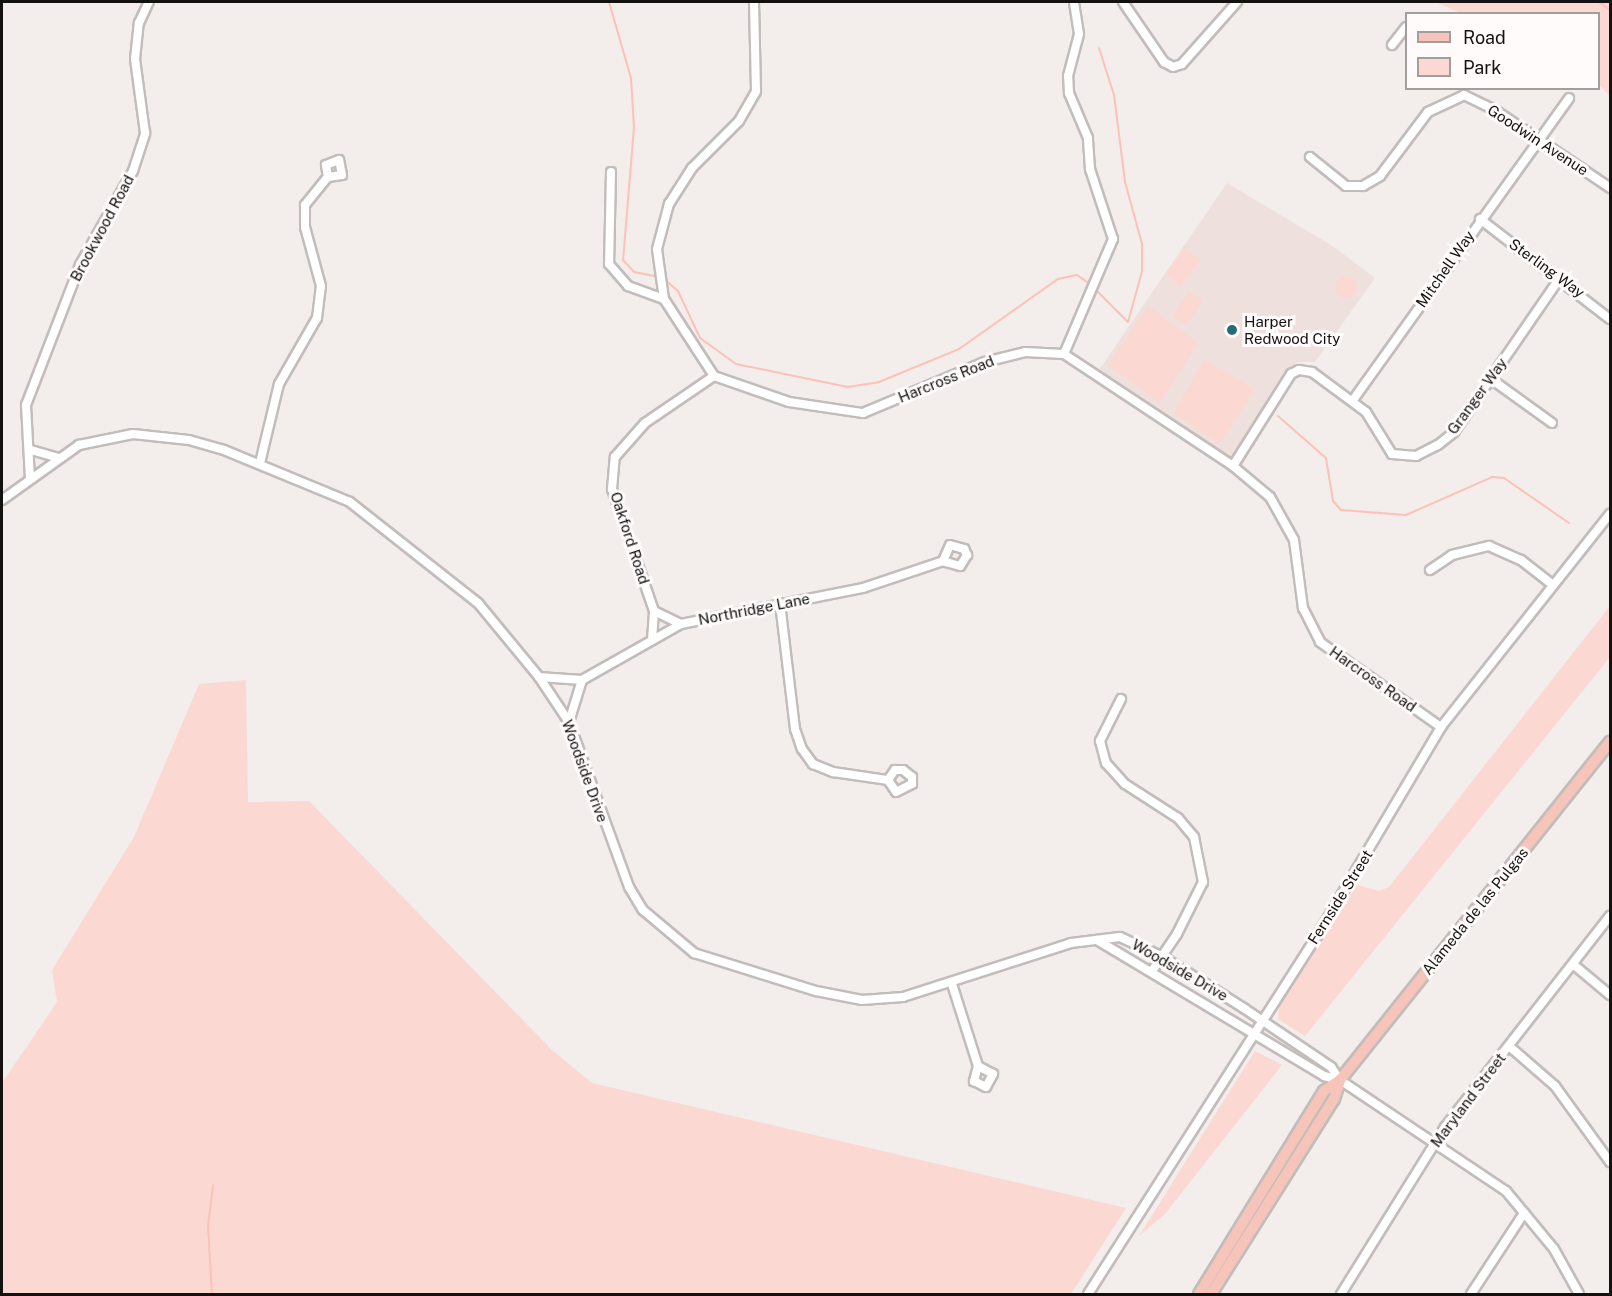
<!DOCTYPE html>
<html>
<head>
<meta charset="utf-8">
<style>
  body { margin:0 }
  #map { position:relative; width:1612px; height:1296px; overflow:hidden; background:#f3edec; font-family:"Public Sans",sans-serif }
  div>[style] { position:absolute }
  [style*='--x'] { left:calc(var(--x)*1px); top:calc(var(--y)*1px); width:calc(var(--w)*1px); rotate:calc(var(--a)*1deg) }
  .built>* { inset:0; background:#eee0dd }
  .green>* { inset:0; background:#fbd8d2 }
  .round { border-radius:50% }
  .stream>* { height:2px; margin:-1px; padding:0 1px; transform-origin:1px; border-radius:1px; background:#fdc1b6 }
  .roads { filter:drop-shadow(2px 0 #c2bdbb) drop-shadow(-2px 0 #c2bdbb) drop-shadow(0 2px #c2bdbb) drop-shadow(0 -2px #c2bdbb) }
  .minor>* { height:8px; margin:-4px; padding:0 4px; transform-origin:4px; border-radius:4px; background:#fff }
  .major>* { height:10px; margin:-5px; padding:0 5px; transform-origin:5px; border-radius:5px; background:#f7c4ba }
  .dots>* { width:16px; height:16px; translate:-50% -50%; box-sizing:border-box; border:3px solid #fffbfb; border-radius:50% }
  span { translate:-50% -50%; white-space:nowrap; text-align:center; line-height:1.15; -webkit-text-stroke:6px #fffbfb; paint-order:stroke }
  .street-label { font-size:15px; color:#131211 }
  .poi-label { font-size:15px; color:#131211 }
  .left { translate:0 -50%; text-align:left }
  .frame { position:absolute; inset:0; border:3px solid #131211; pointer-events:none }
  .legend { position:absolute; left:1405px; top:12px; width:195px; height:78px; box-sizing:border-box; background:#fffbfb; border:2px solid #a19e9d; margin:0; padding:8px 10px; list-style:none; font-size:18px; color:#131211 }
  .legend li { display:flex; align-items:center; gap:12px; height:30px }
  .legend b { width:30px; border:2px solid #a19e9d }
</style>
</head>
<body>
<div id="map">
  <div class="built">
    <i style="clip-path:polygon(1227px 183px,1331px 245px,1375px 278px,1315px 362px,1297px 362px,1287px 369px,1229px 460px,1099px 370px)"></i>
  </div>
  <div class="green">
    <i style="clip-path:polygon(1435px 2px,1610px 2px,1610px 96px,1599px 85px,1598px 14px,1461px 13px)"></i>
    <i style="clip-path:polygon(1184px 248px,1201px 260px,1180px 287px,1166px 273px)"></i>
    <i class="round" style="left:1335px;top:276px;width:22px;height:22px"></i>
    <i style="clip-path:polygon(1189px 291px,1203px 301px,1186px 325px,1172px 316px)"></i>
    <i style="clip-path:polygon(1148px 306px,1198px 343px,1160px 403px,1108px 365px)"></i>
    <i style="clip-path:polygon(1204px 359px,1251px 387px,1253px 393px,1219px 444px,1174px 413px)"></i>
    <i style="clip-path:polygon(1610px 606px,1610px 657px,1305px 1036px,1278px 1019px,1279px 1007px,1357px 885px,1379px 891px,1389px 887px)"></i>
    <i style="clip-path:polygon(246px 680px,248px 802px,309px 801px,552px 1050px,592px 1083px,1126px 1208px,1071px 1294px,2px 1294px,2px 1083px,57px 1002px,52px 970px,134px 837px,199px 684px)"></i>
    <i style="clip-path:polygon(1255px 1051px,1282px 1065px,1165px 1214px,1139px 1236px)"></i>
  </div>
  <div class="stream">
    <i style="--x:609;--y:2;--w:79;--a:73.9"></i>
    <i style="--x:631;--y:78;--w:49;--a:86.5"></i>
    <i style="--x:634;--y:127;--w:133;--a:94.7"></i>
    <i style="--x:623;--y:260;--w:16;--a:47"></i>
    <i style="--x:634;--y:272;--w:21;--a:11"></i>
    <i style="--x:1599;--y:2;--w:14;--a:36"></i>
    <i style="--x:665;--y:280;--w:17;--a:40"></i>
    <i style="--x:678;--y:291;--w:52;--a:64.9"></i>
    <i style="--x:700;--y:338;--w:44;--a:35.8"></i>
    <i style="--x:736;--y:364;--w:114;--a:11.6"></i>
    <i style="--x:848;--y:387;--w:31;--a:-9"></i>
    <i style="--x:879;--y:382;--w:87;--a:-22.4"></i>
    <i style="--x:959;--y:349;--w:121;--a:-35.3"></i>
    <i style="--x:1058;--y:279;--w:19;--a:-12"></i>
    <i style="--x:1077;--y:275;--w:16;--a:35"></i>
    <i style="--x:1094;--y:288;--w:48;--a:45"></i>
    <i style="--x:1128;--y:322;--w:53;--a:-74.6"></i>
    <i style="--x:1142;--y:271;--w:27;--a:-90"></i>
    <i style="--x:1142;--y:244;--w:64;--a:-105.3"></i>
    <i style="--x:1125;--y:182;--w:88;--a:-97.2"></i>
    <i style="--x:1114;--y:95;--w:49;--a:-107.7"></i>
    <i style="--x:1278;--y:416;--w:64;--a:41.2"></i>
    <i style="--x:1326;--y:458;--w:44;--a:80.8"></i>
    <i style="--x:1333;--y:501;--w:12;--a:48"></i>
    <i style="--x:1341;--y:510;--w:65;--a:4.4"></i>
    <i style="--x:1406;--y:515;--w:94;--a:-23.8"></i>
    <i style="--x:1492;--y:477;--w:12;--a:5"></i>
    <i style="--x:1504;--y:478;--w:79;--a:34.7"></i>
    <i style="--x:212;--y:1294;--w:68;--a:-93.4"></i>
    <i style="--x:208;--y:1226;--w:41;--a:-83"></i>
  </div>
  <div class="roads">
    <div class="minor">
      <i style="--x:1123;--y:2;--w:73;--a:55.7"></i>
      <i style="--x:1164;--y:62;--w:10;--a:29"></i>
      <i style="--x:1173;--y:67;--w:9;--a:-18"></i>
      <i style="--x:1182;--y:64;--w:83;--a:-48.4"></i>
      <i style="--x:1392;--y:45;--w:23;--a:-52"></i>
      <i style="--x:1464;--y:95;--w:34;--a:26"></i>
      <i style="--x:1495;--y:110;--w:139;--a:34.1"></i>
      <i style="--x:1310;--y:157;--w:46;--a:38.9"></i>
      <i style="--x:1346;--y:186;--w:17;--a:0"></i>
      <i style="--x:1363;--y:186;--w:20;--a:-30"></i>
      <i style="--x:1380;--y:176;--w:80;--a:-53.1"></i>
      <i style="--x:1428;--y:112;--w:40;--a:-25"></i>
      <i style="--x:611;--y:172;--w:92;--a:91.2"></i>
      <i style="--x:609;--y:264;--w:29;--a:49"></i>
      <i style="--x:628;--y:286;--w:38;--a:20"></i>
      <i style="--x:664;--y:299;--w:92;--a:57"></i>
      <i style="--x:714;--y:376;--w:79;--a:19.1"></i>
      <i style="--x:789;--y:402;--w:75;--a:8.5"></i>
      <i style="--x:863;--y:413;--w:132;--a:-22.7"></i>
      <i style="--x:985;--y:362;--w:41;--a:-14"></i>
      <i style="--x:1025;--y:352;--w:39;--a:3"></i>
      <i style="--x:1064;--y:354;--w:203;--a:33.5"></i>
      <i style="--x:1233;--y:466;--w:48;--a:40"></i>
      <i style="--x:1270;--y:497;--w:49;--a:60.8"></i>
      <i style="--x:1294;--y:540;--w:69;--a:82.5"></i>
      <i style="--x:1303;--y:608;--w:38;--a:63"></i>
      <i style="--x:1320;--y:642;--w:148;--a:35.1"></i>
      <i style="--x:1480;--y:219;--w:164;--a:37.6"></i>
      <i style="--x:664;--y:299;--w:50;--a:-98"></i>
      <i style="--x:657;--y:249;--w:47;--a:-75.1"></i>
      <i style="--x:669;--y:204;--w:43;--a:-57.4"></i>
      <i style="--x:692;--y:168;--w:66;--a:-45"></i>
      <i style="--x:739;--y:121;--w:34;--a:-60"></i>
      <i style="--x:756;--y:91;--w:89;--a:-91.3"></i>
      <i style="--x:1064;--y:354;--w:125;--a:-66.9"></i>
      <i style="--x:1113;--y:239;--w:74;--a:-108.2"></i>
      <i style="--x:1090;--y:169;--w:31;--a:-94"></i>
      <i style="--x:1088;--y:138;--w:49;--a:-112.9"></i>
      <i style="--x:1069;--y:93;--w:17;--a:-93"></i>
      <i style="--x:1068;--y:76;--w:43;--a:-75.3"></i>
      <i style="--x:1079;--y:34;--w:32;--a:-99"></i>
      <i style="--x:1491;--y:379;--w:75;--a:35.8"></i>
      <i style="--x:1353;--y:400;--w:371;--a:-54.4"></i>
      <i style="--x:31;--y:450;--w:29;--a:16"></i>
      <i style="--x:260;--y:463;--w:81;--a:-76.5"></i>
      <i style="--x:279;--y:384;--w:76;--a:-60.1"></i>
      <i style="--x:317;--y:318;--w:32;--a:-83"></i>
      <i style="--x:321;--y:286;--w:61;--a:-105.2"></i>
      <i style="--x:305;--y:227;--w:22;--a:-90"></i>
      <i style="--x:305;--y:205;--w:36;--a:-51"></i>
      <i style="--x:328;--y:177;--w:14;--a:-8"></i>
      <i style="--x:342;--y:175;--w:15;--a:-101"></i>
      <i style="--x:339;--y:160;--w:14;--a:159"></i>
      <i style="--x:326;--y:165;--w:12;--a:81"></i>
      <i style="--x:1233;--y:466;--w:109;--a:-57.8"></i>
      <i style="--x:1291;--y:374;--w:9;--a:-27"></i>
      <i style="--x:1299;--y:370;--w:13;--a:9"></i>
      <i style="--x:1312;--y:372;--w:67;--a:36.5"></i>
      <i style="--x:1366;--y:412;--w:49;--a:58.2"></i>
      <i style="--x:1392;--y:454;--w:24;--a:5"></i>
      <i style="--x:1416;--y:456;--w:25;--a:-27"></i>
      <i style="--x:1438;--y:445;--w:21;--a:-39"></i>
      <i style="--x:1454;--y:432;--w:187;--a:-55.5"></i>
      <i style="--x:30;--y:479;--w:74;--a:-93.1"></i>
      <i style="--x:26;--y:405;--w:150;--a:-68.9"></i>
      <i style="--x:80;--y:265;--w:108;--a:-60.6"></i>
      <i style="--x:133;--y:171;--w:40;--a:-72"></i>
      <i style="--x:145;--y:133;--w:75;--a:-97.7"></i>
      <i style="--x:135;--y:59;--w:36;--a:-84"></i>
      <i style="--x:139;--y:23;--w:23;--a:-65"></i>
      <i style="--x:2;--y:500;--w:95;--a:-35.5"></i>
      <i style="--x:79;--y:445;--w:55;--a:-11.5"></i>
      <i style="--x:133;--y:434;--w:56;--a:6.1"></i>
      <i style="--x:189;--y:440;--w:36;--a:16"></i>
      <i style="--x:224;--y:450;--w:136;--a:22.4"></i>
      <i style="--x:350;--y:502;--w:163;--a:38.3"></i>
      <i style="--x:478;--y:603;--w:96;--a:50.5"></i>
      <i style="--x:539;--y:677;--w:54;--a:56.3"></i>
      <i style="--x:569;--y:722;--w:176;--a:70"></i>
      <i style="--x:629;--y:887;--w:27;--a:59"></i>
      <i style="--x:643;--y:910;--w:67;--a:40.1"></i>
      <i style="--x:694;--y:953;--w:128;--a:17.3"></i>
      <i style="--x:816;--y:991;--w:47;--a:11.1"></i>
      <i style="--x:862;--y:1000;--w:41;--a:-4.2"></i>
      <i style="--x:903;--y:997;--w:176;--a:-17.8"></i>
      <i style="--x:1071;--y:943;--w:49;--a:-7"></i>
      <i style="--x:1120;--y:937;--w:47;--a:24.9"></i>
      <i style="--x:1163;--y:957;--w:97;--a:32.4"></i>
      <i style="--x:1245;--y:1009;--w:104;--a:34"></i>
      <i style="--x:1331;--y:1067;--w:16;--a:55"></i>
      <i style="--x:1430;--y:570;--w:27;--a:-34"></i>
      <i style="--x:1452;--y:555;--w:38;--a:-14"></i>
      <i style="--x:1489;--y:546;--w:35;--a:24"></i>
      <i style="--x:1521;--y:560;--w:41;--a:38"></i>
      <i style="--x:780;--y:603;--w:127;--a:83.2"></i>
      <i style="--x:795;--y:729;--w:21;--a:71"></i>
      <i style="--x:802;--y:749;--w:19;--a:54"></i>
      <i style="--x:813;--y:764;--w:22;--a:22"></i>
      <i style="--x:833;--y:772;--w:56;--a:8.3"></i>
      <i style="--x:888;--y:780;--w:14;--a:56"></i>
      <i style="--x:896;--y:792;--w:18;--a:-27"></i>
      <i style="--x:912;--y:784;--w:7;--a:-90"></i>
      <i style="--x:912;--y:777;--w:11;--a:-142"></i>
      <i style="--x:903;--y:770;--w:8;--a:180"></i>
      <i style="--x:895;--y:770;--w:12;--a:125"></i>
      <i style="--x:654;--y:611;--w:30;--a:26"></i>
      <i style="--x:652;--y:640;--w:29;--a:-86"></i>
      <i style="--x:654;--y:611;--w:129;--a:-109"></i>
      <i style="--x:612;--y:489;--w:32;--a:-85"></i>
      <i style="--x:615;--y:457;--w:45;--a:-48.6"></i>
      <i style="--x:645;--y:423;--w:83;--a:-34.3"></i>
      <i style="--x:539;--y:677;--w:43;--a:4"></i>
      <i style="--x:582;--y:680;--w:114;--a:-29.5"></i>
      <i style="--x:681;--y:624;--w:186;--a:-11.2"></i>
      <i style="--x:863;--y:588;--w:84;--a:-18.6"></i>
      <i style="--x:943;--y:561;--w:17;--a:-66"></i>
      <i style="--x:950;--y:545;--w:15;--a:16"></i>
      <i style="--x:964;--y:549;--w:7;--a:63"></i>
      <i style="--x:967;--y:555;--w:13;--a:122"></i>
      <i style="--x:960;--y:566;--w:18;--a:-164"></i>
      <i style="--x:1121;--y:699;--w:47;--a:116.6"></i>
      <i style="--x:1100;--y:741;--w:23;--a:75"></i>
      <i style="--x:1106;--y:763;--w:28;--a:48"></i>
      <i style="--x:1125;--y:784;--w:63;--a:32.7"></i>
      <i style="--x:1178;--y:818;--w:25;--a:50"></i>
      <i style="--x:1194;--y:837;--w:46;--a:78.7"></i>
      <i style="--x:1203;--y:882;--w:58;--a:116.6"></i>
      <i style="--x:1177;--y:934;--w:45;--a:124"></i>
      <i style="--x:569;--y:722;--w:44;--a:-72.8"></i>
      <i style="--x:1097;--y:940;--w:265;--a:30.9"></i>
      <i style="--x:1324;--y:1076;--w:16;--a:14"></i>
      <i style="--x:1340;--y:1080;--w:200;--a:33.8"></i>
      <i style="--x:1506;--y:1191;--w:75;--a:50.4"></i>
      <i style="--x:1554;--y:1249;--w:51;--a:60.9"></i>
      <i style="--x:1574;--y:965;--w:47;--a:39.8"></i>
      <i style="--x:952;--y:984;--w:86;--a:72.4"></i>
      <i style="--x:978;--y:1066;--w:16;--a:105"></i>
      <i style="--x:974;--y:1081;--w:13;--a:27"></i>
      <i style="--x:986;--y:1087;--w:15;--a:-62"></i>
      <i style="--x:993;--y:1074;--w:17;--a:-152"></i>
      <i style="--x:1509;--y:1046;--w:61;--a:41"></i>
      <i style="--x:1555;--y:1086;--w:94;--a:54.1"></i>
      <i style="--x:1088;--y:1294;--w:425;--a:-57.4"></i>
      <i style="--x:1317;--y:936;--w:243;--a:-59.3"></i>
      <i style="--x:1441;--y:727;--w:272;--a:-51.6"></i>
      <i style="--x:1341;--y:1294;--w:197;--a:-58.1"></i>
      <i style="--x:1445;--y:1127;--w:268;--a:-52"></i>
      <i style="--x:1471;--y:1294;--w:97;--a:-56.8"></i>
    </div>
    <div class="major">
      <i style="--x:1199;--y:1294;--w:238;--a:-58.4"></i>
      <i style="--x:1324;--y:1091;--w:19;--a:-35"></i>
      <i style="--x:1340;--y:1080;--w:433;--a:-51.4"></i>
      <i style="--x:1211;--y:1294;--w:231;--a:-57.8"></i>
      <i style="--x:1334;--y:1099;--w:20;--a:-72"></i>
    </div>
  </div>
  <div class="dots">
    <i style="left:1232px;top:330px;background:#236c78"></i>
  </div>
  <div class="street-label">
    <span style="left:1538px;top:140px;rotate:33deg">Goodwin Avenue</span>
    <span style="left:102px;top:228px;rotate:-62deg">Brookwood Road</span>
    <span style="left:1547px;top:268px;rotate:36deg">Sterling Way</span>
    <span style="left:1445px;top:269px;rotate:-55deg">Mitchell Way</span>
    <span style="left:946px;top:379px;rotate:-22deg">Harcross Road</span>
    <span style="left:1477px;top:396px;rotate:-54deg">Granger Way</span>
    <span style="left:630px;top:538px;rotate:72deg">Oakford Road</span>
    <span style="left:754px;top:609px;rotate:-11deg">Northridge Lane</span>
    <span style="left:1373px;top:679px;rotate:35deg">Harcross Road</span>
    <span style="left:585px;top:771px;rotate:70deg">Woodside Drive</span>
    <span style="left:1340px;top:897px;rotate:-58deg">Fernside Street</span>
    <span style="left:1475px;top:911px;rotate:-51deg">Alameda de las Pulgas</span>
    <span style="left:1180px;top:970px;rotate:30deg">Woodside Drive</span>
    <span style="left:1468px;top:1100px;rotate:-53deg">Maryland Street</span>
  </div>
  <div class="poi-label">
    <span class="left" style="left:1244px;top:330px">Harper<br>Redwood City</span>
  </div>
  <div class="frame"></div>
  <ul class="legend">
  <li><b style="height:8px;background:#f7c4ba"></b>Road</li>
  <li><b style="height:16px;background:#fbd8d2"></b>Park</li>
  </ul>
</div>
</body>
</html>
